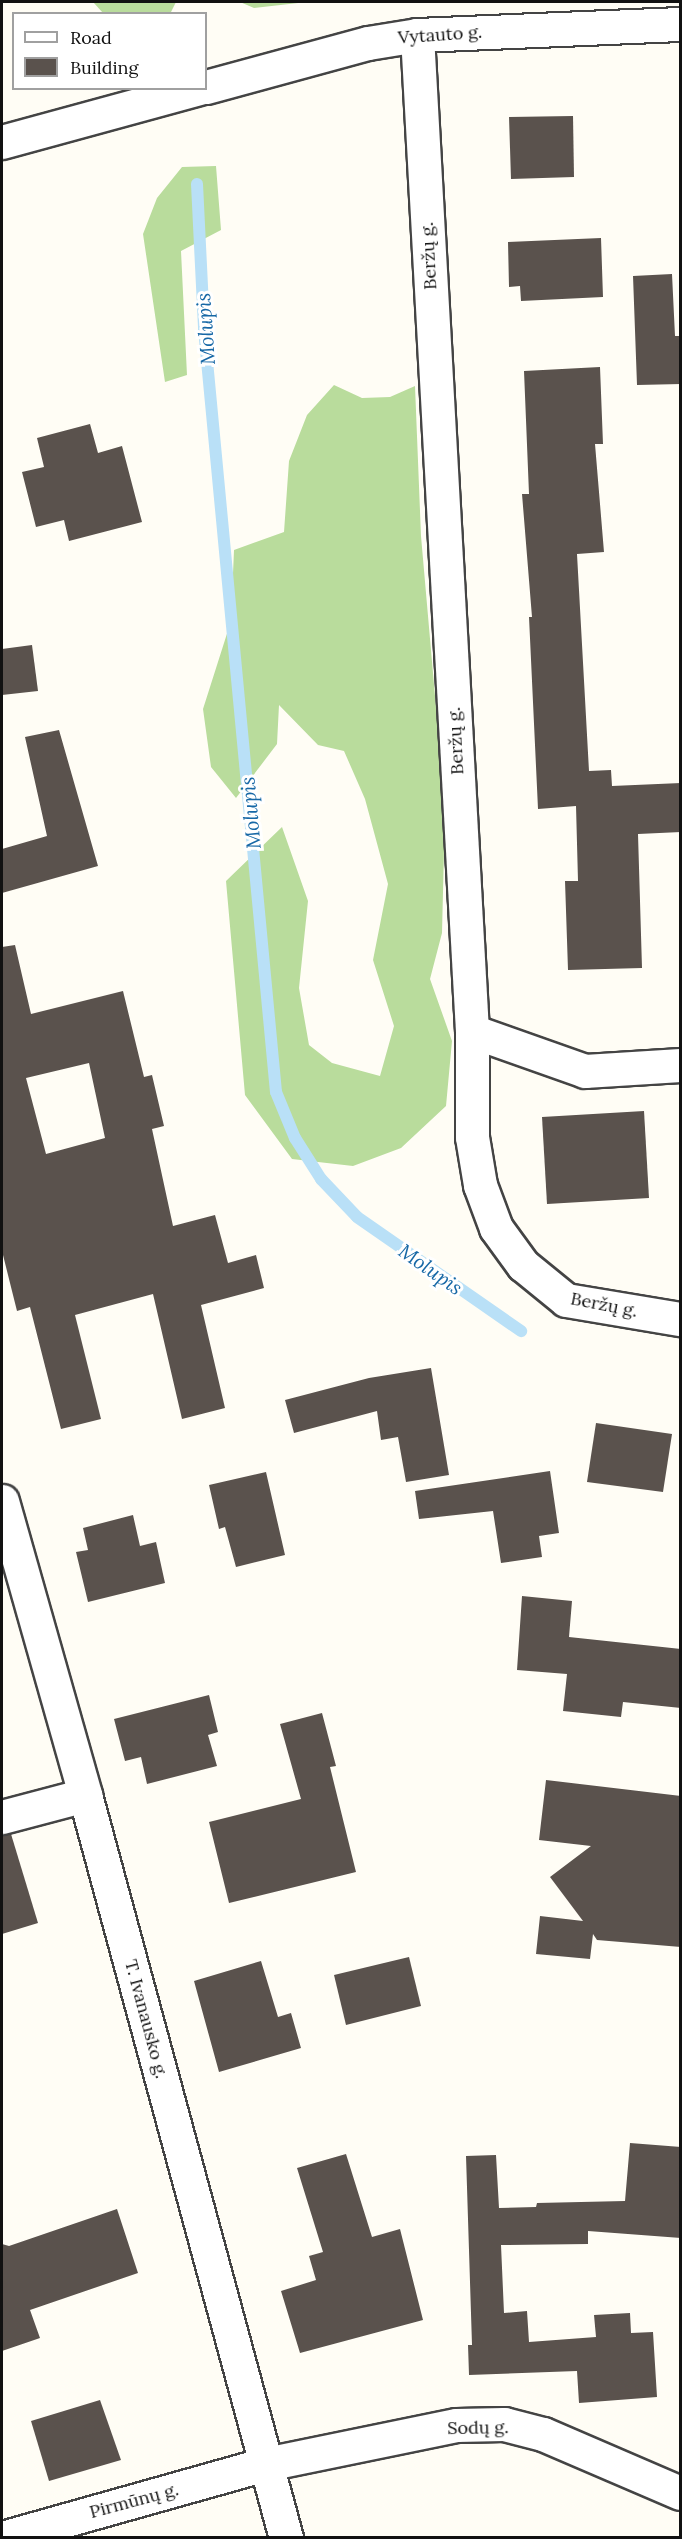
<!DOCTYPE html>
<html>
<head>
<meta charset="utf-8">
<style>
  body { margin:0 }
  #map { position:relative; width:682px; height:2539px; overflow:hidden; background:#fffdf5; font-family:Lora,serif }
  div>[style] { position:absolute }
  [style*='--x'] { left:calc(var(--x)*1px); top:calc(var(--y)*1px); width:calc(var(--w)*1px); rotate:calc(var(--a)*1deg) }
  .forest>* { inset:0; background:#b9dc9c }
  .stream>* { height:12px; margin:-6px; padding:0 6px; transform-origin:6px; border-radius:6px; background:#b9e0f7 }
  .building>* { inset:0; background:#5a524d }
  .roads { filter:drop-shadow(2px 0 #444) drop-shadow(-2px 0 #444) drop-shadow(0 2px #444) drop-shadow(0 -2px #444) }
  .minor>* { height:33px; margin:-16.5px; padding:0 16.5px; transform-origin:16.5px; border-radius:16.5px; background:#fff }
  span { translate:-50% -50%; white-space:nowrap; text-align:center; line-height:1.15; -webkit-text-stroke:6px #fff; paint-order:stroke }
  .street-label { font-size:18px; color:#111 }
  .water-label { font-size:20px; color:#1768a6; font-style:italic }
  .frame { position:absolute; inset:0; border:3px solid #111; pointer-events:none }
  .legend { position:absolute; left:12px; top:12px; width:195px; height:78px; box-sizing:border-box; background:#fff; border:2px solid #a0a0a0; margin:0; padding:8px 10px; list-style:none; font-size:18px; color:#111 }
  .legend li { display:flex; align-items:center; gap:12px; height:30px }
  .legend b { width:30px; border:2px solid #a0a0a0 }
</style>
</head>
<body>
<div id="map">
  <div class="forest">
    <i style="clip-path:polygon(93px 2px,176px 2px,170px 14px,103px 13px)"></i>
    <i style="clip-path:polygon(240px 2px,307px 2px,254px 8px)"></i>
    <i style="clip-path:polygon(216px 166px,221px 230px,181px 251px,187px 375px,165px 382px,143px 234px,157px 198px,182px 167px)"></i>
    <i style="clip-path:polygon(334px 385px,362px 398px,390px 397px,415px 386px,421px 536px,445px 810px,442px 933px,430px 979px,452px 1041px,446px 1106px,401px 1148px,353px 1166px,292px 1159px,245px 1095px,226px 881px,282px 827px,308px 901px,299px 988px,309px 1045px,332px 1063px,380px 1076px,394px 1026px,373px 960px,388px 884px,365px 799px,344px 751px,318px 745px,279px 705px,277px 744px,236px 798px,211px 767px,203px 709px,231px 621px,234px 550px,284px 532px,289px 461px,307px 415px)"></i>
  </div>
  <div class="stream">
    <i style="--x:197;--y:184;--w:145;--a:87.2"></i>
    <i style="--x:204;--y:329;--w:766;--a:84.61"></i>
    <i style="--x:276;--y:1092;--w:50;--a:67.6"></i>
    <i style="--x:295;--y:1138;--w:49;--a:57.6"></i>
    <i style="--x:321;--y:1179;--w:52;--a:46.5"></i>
    <i style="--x:357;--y:1217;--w:200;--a:34.8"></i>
  </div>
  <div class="building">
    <i style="clip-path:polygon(573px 116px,574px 177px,511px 179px,509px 117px)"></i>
    <i style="clip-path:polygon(601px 238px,603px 297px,521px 301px,520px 286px,509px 287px,508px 242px)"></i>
    <i style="clip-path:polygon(672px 274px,675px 336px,681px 336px,681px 384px,637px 385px,633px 276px)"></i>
    <i style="clip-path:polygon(600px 367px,603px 444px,595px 444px,604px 552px,577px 554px,589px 771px,611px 770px,612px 786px,681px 783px,681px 832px,638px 834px,642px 968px,568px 970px,565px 881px,578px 881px,576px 806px,538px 809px,529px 617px,532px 617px,522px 494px,529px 494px,524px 371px)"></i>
    <i style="clip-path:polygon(90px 424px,98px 453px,122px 446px,142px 522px,69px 541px,64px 520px,36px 527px,22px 472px,44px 467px,37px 438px)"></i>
    <i style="clip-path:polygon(32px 645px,38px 691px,2px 695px,2px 649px)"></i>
    <i style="clip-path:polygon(59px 730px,98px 866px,2px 893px,2px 849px,47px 836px,25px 737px)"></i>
    <i style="clip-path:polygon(evenodd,15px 945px,31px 1014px,123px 991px,144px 1077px,152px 1075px,164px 1126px,152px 1129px,173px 1226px,215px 1215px,228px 1263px,256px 1255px,264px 1288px,201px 1305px,225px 1408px,182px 1419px,153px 1294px,75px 1315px,101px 1419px,61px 1429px,30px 1307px,17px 1311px,2px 1251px,2px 947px,15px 945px,89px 1063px,105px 1138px,46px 1154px,26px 1078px,89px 1063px)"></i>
    <i style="clip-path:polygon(644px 1111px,649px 1198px,547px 1204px,542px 1117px)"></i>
    <i style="clip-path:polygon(431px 1368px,449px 1475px,406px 1482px,398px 1437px,381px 1440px,377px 1411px,294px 1433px,285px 1400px,369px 1378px)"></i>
    <i style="clip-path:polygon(596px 1423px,672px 1434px,663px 1492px,587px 1482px)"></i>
    <i style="clip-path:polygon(550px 1471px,559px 1533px,539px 1536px,542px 1557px,501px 1563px,493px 1511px,419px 1519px,415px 1491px)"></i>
    <i style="clip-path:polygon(266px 1472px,285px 1555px,236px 1567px,225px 1527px,219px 1529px,209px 1485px)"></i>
    <i style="clip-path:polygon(133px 1515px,140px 1546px,156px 1542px,165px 1583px,88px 1602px,76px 1552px,88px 1550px,83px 1528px)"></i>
    <i style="clip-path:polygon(522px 1596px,572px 1601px,569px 1637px,681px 1649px,681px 1708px,623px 1702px,621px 1717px,563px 1711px,567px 1674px,517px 1670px)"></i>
    <i style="clip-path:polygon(209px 1695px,218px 1732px,208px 1735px,217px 1766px,147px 1784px,141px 1757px,125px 1761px,114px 1719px)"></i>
    <i style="clip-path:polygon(322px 1713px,336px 1766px,330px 1767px,356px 1872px,229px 1903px,209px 1822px,301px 1799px,280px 1724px)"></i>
    <i style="clip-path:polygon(546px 1780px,681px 1796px,681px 1947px,597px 1940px,593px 1934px,590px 1959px,536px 1954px,540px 1916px,583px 1921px,550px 1877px,591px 1846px,539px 1840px)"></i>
    <i style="clip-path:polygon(11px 1834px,38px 1923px,2px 1934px,2px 1835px)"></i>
    <i style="clip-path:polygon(409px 1957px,421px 2006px,346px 2025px,334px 1975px)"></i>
    <i style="clip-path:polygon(261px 1961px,278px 2017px,291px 2013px,301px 2048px,219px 2072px,194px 1981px)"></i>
    <i style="clip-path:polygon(630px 2143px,681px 2147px,681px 2238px,588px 2231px,588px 2244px,501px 2245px,504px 2313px,527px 2311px,529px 2342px,596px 2337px,594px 2315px,630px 2313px,631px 2333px,653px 2332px,657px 2397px,579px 2403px,577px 2371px,469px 2375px,468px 2345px,472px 2345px,466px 2156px,496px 2155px,499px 2208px,536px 2207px,537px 2203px,625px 2201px)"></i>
    <i style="clip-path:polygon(346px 2154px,372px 2237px,400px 2229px,423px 2320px,300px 2353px,281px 2291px,316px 2280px,309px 2256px,323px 2252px,297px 2168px)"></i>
    <i style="clip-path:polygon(117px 2209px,138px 2273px,30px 2310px,40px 2338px,2px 2351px,2px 2244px,9px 2246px)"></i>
    <i style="clip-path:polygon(100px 2400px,121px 2460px,49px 2481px,31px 2421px)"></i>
  </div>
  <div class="roads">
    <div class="minor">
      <i style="--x:417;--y:35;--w:998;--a:86.84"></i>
      <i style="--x:472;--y:1031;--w:106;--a:90"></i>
      <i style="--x:472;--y:1137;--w:49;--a:80.5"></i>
      <i style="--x:480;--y:1185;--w:46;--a:69.6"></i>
      <i style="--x:496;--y:1228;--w:46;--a:53.9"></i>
      <i style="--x:523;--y:1265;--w:55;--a:39.1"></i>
      <i style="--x:566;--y:1300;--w:116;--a:9.5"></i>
      <i style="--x:206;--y:87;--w:168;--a:-15.2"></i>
      <i style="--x:368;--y:43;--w:50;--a:-9.3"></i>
      <i style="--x:417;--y:35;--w:263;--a:-2.4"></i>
      <i style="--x:2;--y:142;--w:204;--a:-15.3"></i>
      <i style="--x:472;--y:1031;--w:120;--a:19.5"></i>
      <i style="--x:585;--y:1071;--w:95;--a:-3.6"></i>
      <i style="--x:2;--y:1501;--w:305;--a:74.2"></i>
      <i style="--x:85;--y:1795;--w:770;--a:74.86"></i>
      <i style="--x:2;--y:1817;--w:86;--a:-14.8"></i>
      <i style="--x:2;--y:2538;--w:274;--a:-15.7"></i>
      <i style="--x:266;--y:2464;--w:194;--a:-11.6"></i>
      <i style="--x:456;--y:2425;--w:48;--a:-1.2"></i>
      <i style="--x:504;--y:2424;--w:40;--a:14.4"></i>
      <i style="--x:543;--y:2434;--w:149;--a:23.3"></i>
    </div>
  </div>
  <div class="street-label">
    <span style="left:440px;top:35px;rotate:-4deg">Vytauto g.</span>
    <span style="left:429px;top:256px;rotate:-93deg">Beržų g.</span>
    <span style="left:456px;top:741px;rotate:-93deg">Beržų g.</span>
    <span style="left:604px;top:1305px;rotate:11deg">Beržų g.</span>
    <span style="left:146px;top:2019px;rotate:75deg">T. Ivanausko g.</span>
    <span style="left:478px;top:2428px;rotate:-1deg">Sodų g.</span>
    <span style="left:134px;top:2501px;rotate:-15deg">Pirmūnų g.</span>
  </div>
  <div class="water-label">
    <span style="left:205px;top:329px;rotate:-94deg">Molupis</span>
    <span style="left:250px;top:813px;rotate:-95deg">Molupis</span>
    <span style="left:431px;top:1269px;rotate:35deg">Molupis</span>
  </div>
  <div class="frame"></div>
  <ul class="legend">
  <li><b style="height:8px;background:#fff"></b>Road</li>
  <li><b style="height:16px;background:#5a524d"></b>Building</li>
  </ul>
</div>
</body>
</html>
